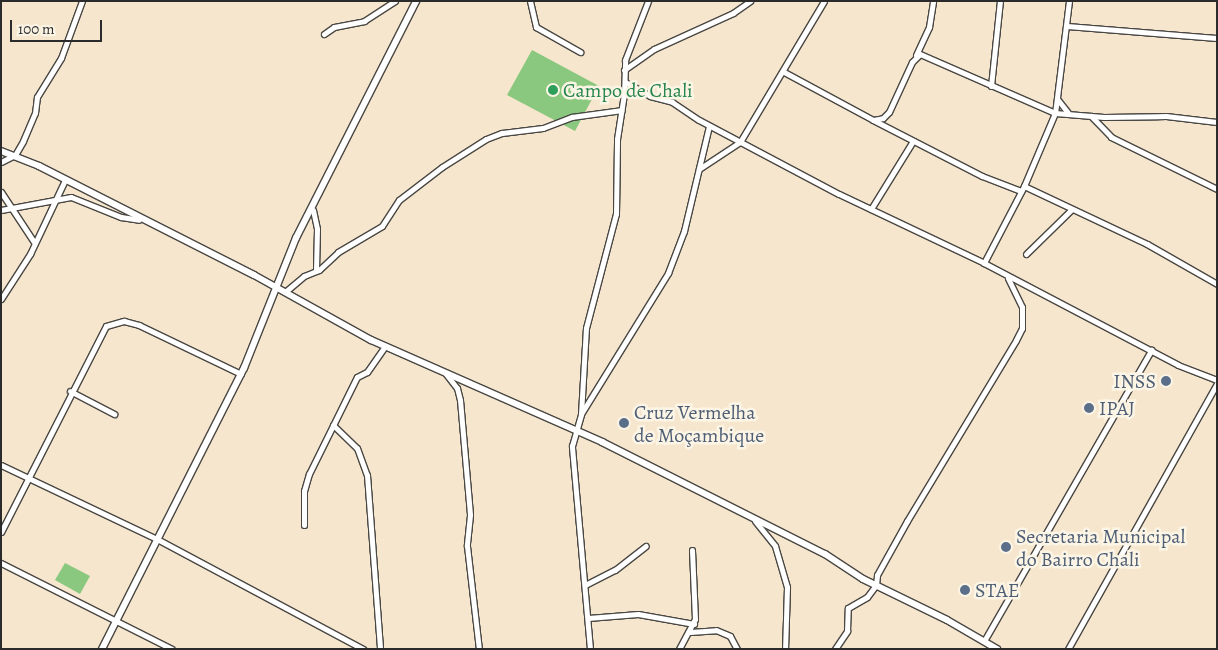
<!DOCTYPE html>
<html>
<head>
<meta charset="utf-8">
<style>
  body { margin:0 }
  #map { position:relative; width:1218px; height:650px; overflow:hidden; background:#f6e6cd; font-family:Alegreya,serif }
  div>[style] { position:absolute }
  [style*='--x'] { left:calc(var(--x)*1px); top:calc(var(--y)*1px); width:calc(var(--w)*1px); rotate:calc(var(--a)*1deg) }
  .green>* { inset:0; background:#89c87e }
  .roads { filter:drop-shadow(1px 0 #494743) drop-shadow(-1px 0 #494743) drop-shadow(0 1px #494743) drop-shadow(0 -1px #494743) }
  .minor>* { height:5px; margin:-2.5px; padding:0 2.5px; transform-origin:2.5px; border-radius:2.5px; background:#fff }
  .tertiary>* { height:6px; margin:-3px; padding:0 3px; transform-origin:3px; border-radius:3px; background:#fff }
  .dots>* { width:14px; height:14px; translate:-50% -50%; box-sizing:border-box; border:2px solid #fcf5e5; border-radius:50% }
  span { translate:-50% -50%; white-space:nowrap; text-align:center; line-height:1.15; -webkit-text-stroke:5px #fcf5e5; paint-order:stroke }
  .leisure-label { font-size:20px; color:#27864d }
  .left { translate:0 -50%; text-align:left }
  .service-label { font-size:20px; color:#4e5e75 }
  .right { translate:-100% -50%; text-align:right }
  .frame { position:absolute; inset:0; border:2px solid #2b2b2b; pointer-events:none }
  .scale { position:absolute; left:10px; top:20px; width:92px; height:22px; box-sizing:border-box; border:2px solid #2b2b2b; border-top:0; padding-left:6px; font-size:15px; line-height:18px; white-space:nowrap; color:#2b2b2b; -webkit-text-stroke:4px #fcf5e5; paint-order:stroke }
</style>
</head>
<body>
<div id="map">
  <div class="green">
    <i style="clip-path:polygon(532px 50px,599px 86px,575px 131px,507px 95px)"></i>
    <i style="clip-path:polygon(65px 563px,90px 576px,80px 594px,55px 580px)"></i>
  </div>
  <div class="roads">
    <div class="minor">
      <i style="--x:530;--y:1;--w:27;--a:77"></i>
      <i style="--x:536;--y:27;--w:51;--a:29.6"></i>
      <i style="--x:1069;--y:1;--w:113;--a:97.1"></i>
      <i style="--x:1055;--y:113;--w:79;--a:113"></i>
      <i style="--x:1024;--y:186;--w:87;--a:117.5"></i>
      <i style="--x:984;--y:263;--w:219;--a:27.7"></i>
      <i style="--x:1178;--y:365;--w:42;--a:21"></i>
      <i style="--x:1067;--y:26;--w:150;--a:4.6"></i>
      <i style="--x:324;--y:34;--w:12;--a:-35"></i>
      <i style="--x:334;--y:27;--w:31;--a:-11"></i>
      <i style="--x:364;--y:21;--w:37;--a:-33"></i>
      <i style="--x:916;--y:55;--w:31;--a:-65"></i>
      <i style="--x:929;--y:27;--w:26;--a:-81"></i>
      <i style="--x:624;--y:70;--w:37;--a:-35"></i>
      <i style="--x:654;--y:49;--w:87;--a:-24.5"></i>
      <i style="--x:733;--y:13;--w:21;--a:-35"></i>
      <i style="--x:784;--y:72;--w:101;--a:28.3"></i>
      <i style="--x:873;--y:120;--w:10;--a:-11"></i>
      <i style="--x:883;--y:118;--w:8;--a:-45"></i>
      <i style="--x:889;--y:112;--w:55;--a:-65.3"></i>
      <i style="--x:912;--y:62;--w:11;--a:-45"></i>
      <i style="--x:920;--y:54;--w:147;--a:23.6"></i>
      <i style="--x:1055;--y:113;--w:49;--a:4.7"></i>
      <i style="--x:1104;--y:117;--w:62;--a:-0.9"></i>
      <i style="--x:1166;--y:116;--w:51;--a:6.7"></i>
      <i style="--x:625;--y:82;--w:29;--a:29"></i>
      <i style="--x:650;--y:96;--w:23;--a:15"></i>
      <i style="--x:672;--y:102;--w:32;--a:34"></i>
      <i style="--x:699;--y:120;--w:158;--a:27.9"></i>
      <i style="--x:839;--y:194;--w:161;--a:25.4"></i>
      <i style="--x:991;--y:86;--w:85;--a:-84"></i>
      <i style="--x:1058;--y:100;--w:16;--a:52"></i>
      <i style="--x:1091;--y:116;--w:29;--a:46"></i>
      <i style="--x:1111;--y:137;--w:118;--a:26.1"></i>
      <i style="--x:873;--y:120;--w:123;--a:27.2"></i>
      <i style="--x:982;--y:176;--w:42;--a:21"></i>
      <i style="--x:1;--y:162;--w:16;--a:-27"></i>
      <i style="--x:15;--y:155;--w:16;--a:-60"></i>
      <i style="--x:23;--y:141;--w:30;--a:-67"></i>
      <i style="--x:35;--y:113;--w:16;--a:-83"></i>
      <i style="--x:37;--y:97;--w:46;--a:-58.4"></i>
      <i style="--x:61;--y:58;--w:61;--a:-69.8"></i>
      <i style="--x:699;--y:169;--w:49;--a:-33.4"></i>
      <i style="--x:740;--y:142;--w:164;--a:-59.2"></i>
      <i style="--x:1024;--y:186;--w:136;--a:25.2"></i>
      <i style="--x:1147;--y:244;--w:81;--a:29.7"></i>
      <i style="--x:1;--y:192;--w:60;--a:56.6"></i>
      <i style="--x:871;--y:209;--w:80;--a:-58.3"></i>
      <i style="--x:1;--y:210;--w:71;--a:-10.5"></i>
      <i style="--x:71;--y:197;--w:54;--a:21.8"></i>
      <i style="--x:121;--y:217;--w:18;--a:9"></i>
      <i style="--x:313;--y:210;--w:19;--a:78"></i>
      <i style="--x:317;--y:229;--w:42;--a:91.4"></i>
      <i style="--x:1026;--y:254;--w:64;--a:-44.4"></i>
      <i style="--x:285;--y:292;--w:25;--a:-40"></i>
      <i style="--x:304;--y:276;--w:16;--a:-22"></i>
      <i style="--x:319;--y:270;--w:26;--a:-43"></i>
      <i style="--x:338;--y:252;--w:51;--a:-30.6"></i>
      <i style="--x:382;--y:226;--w:31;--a:-57"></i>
      <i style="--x:399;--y:200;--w:54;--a:-37.5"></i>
      <i style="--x:442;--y:167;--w:52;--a:-32.5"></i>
      <i style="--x:486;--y:139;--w:17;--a:-21"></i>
      <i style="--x:502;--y:133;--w:41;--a:-7"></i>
      <i style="--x:543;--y:128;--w:31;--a:-21"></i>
      <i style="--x:572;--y:117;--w:50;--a:-8"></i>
      <i style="--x:1;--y:299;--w:54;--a:-57.2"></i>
      <i style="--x:30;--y:254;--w:82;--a:-64.7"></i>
      <i style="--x:446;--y:374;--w:18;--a:52"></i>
      <i style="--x:457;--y:388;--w:12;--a:76"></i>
      <i style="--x:460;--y:400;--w:115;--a:85"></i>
      <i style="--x:470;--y:515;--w:31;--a:96"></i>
      <i style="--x:467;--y:546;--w:104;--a:83.4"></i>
      <i style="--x:70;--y:391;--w:50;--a:27.6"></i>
      <i style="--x:581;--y:414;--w:86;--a:-86.7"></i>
      <i style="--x:586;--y:328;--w:118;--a:-75.3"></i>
      <i style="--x:616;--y:214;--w:75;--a:-89.2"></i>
      <i style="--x:617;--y:139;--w:46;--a:-81.2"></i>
      <i style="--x:624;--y:94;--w:34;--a:-88"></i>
      <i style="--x:625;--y:60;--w:63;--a:-68.7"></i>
      <i style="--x:333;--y:425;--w:33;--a:44"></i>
      <i style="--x:357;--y:448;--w:29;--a:70"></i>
      <i style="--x:367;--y:475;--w:174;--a:85.7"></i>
      <i style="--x:1;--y:465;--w:173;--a:25.4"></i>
      <i style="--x:157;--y:539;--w:234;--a:28.1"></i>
      <i style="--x:755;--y:521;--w:32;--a:51"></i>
      <i style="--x:775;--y:546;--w:43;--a:73.7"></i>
      <i style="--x:787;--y:587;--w:62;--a:91.8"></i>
      <i style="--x:304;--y:525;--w:34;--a:-90"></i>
      <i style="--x:304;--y:491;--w:18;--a:-74"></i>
      <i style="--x:309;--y:474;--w:108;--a:-63.7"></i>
      <i style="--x:357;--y:377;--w:11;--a:-27"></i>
      <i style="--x:367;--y:372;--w:32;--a:-55"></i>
      <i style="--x:1;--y:532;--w:231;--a:-63"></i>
      <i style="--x:106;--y:326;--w:19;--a:-16"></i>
      <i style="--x:124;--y:321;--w:16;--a:15"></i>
      <i style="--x:139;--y:325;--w:113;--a:25.7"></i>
      <i style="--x:1;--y:563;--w:191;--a:26.7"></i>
      <i style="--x:585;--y:585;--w:34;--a:-27"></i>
      <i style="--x:615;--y:570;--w:39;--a:-38"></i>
      <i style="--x:588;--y:618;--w:50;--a:-4.6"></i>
      <i style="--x:638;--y:614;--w:57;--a:10.1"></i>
      <i style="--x:690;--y:632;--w:26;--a:-4"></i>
      <i style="--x:716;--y:630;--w:15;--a:23"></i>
      <i style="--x:730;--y:636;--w:15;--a:62"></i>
      <i style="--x:984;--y:641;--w:336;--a:-60.1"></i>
      <i style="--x:590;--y:649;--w:204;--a:-95.1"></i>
      <i style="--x:572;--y:446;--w:33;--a:-74"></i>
      <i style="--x:581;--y:414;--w:166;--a:-58.3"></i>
      <i style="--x:668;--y:273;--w:45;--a:-69.1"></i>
      <i style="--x:684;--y:231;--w:108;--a:-76.6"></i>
      <i style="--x:679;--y:649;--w:34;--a:-62"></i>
      <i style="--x:695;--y:619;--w:69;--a:-92.5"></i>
      <i style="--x:835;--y:649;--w:22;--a:-56"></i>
      <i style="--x:847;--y:631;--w:23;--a:-88"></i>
      <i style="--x:848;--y:608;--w:22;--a:-30"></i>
      <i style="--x:867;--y:597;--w:15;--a:-53"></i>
      <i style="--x:876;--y:585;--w:10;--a:-84"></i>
      <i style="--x:877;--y:575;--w:62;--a:-60.9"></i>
      <i style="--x:907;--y:521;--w:211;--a:-58.9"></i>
      <i style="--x:1016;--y:340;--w:13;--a:-63"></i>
      <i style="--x:1022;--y:328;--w:21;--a:-90"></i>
      <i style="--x:1022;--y:307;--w:32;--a:-116"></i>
      <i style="--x:1068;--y:649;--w:304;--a:-60.7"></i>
    </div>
    <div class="tertiary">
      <i style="--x:1;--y:151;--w:41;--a:21.5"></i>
      <i style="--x:39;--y:166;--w:241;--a:26.9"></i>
      <i style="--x:254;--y:275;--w:134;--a:29.1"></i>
      <i style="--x:371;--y:340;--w:253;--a:23.8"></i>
      <i style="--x:602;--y:442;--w:250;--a:26.7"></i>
      <i style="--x:825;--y:554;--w:45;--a:33.3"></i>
      <i style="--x:863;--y:579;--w:93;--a:26"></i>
      <i style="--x:947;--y:620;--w:58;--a:30.1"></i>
      <i style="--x:102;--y:649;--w:315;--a:-63.2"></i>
      <i style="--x:244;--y:368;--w:140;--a:-68.2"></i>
      <i style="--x:296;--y:238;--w:266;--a:-63.1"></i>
    </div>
  </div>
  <div class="dots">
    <i style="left:553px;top:90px;background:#2e9e5b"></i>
    <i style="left:1166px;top:381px;background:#5c6f8a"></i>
    <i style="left:1089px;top:408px;background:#5c6f8a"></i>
    <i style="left:624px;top:423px;background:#5c6f8a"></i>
    <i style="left:1006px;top:547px;background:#5c6f8a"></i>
    <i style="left:965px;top:590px;background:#5c6f8a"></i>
  </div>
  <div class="leisure-label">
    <span class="left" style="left:563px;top:90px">Campo de Chali</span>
  </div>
  <div class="service-label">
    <span class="right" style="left:1156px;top:381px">INSS</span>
    <span class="left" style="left:1099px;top:408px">IPAJ</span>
    <span class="left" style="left:634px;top:424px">Cruz Vermelha<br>de Moçambique</span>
    <span class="left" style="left:1016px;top:548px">Secretaria Municipal<br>do Bairro Chali</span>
    <span class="left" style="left:975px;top:590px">STAE</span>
  </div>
  <div class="frame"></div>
  <div class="scale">100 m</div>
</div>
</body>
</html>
